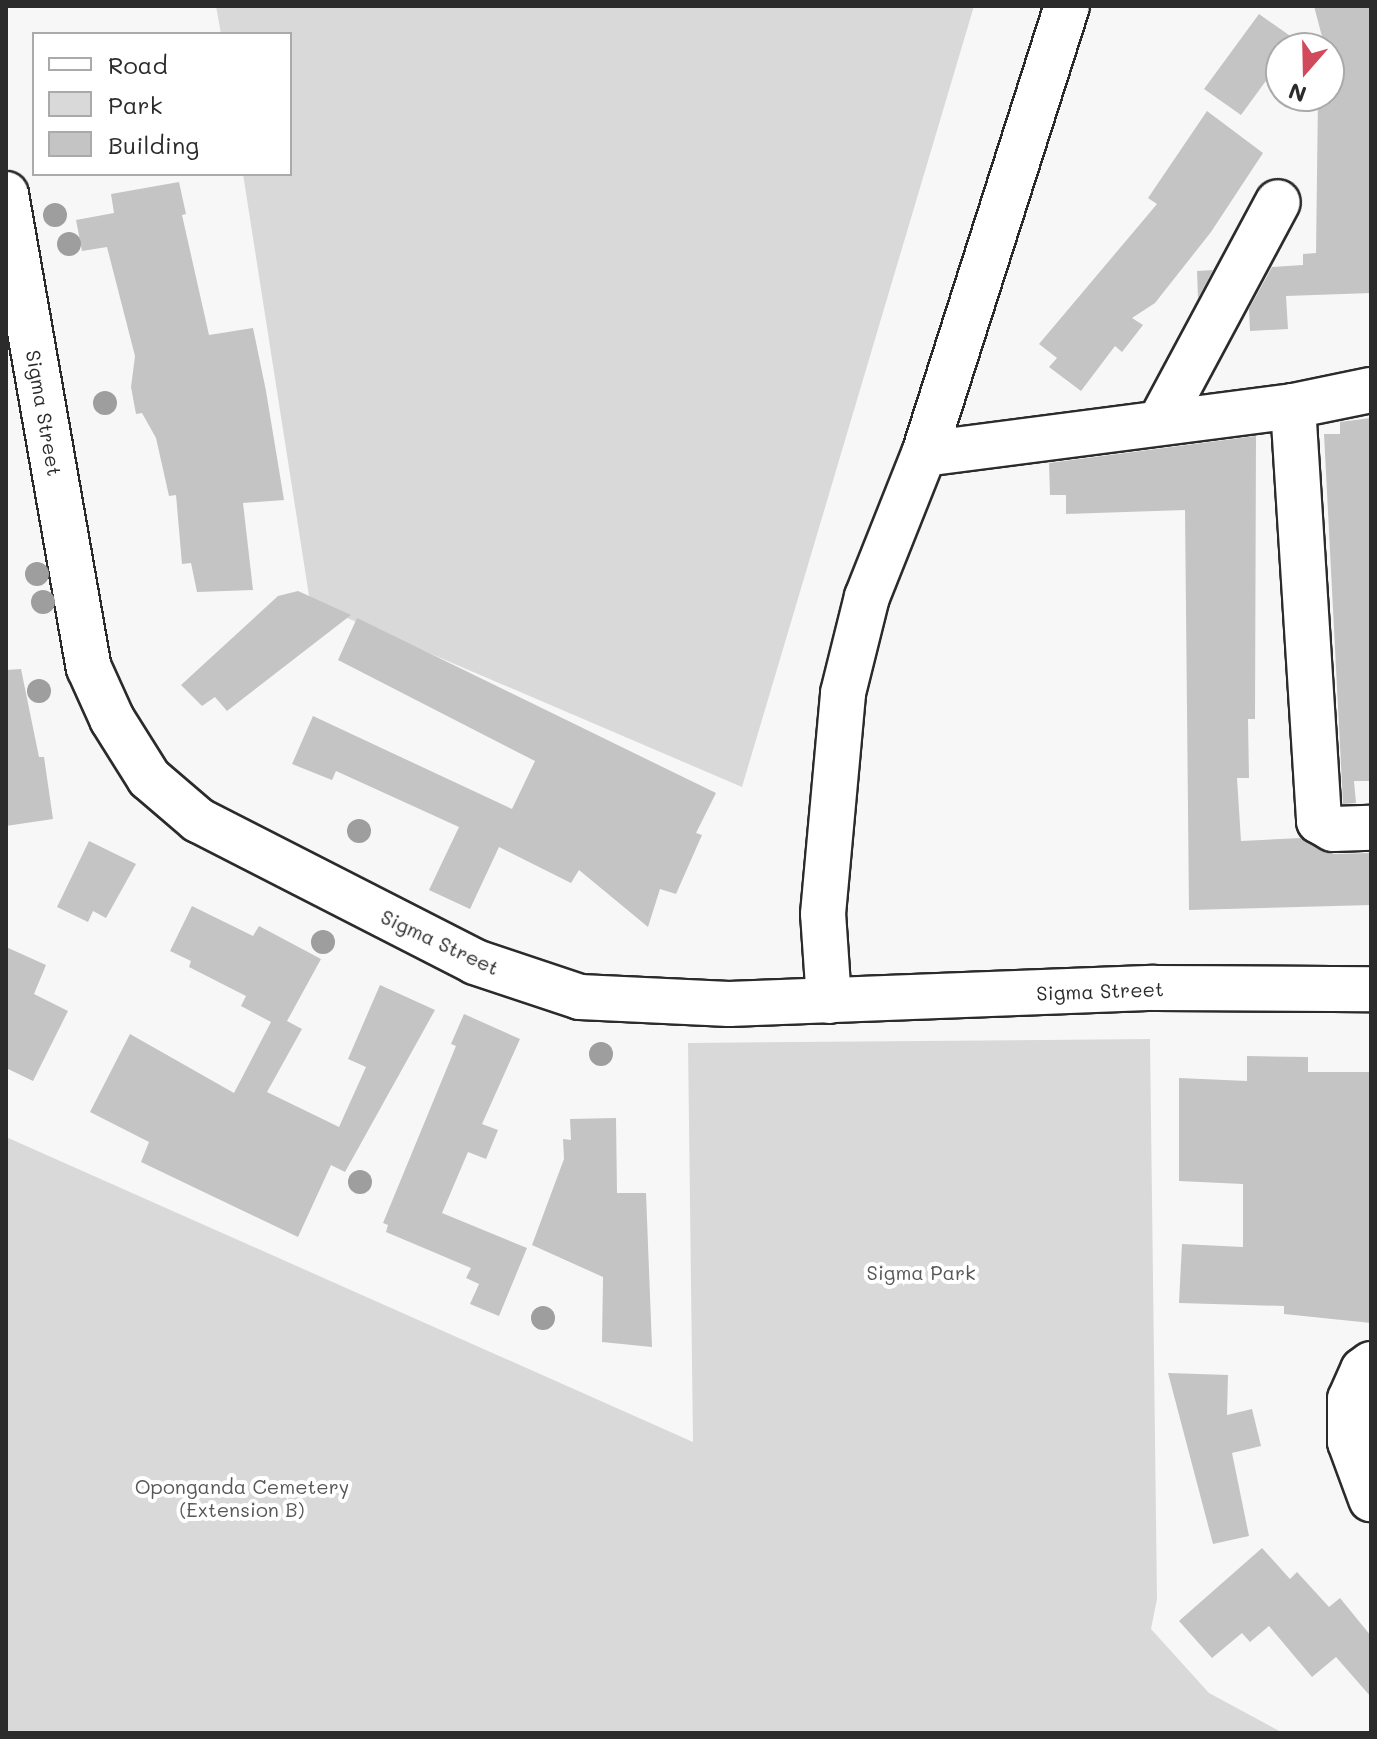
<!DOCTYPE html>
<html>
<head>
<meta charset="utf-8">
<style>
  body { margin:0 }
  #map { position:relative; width:1377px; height:1739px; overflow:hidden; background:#f7f7f7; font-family:Mali,sans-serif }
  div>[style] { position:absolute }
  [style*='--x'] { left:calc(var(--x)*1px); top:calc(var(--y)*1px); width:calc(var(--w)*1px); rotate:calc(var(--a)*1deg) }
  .green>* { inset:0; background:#d9d9d9 }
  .building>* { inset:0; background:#c4c4c4 }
  .roads { filter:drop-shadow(2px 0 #2b2b2b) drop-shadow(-2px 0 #2b2b2b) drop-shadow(0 2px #2b2b2b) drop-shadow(0 -2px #2b2b2b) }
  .street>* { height:44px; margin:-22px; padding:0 22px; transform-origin:22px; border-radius:22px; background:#fff }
  .trees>* { width:24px; height:24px; margin:-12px; border-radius:50%; background:#9e9e9e }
  span { translate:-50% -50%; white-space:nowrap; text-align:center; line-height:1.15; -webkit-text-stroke:8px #fff; paint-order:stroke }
  .street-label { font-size:20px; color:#2b2b2b }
  .park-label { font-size:20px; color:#565656 }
  .frame { position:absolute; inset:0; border:8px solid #2b2b2b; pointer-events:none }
  .legend { position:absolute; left:32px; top:32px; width:260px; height:144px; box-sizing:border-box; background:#fff; border:2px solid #aaa; margin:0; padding:10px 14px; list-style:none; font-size:24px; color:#2b2b2b }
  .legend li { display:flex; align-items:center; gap:16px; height:40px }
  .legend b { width:40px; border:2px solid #aaa }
  .north { position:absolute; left:1265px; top:32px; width:80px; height:80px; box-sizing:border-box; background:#fff; border:2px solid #aaa; border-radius:50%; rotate:200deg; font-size:22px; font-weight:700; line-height:32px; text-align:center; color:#2b2b2b }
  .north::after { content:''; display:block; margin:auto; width:28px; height:36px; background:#d1495b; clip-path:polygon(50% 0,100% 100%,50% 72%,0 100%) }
</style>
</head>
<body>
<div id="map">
  <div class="green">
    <i style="clip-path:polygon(216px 6px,974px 6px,742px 787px,310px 602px,243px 174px,290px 174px,290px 34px,221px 34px)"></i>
    <i style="clip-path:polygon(1150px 1039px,1157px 1599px,1151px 1629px,1209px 1693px,1283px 1733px,6px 1733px,6px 1137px,693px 1442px,688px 1043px)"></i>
  </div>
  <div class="building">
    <i style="clip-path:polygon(1314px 6px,1371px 6px,1371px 293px,1286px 296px,1288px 329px,1250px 331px,1249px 309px,1272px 267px,1303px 265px,1303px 254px,1316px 253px,1318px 96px,1329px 96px,1329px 48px,1325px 48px)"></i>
    <i style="clip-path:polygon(1259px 14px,1296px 40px,1290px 48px,1281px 48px,1281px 60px,1241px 115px,1204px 89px)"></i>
    <i style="clip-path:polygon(1207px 111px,1263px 153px,1211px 232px,1155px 303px,1132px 318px,1143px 325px,1122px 352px,1115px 346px,1081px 391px,1049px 367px,1057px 358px,1039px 344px,1157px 204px,1148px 198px)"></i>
    <i style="clip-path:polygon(179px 182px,186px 214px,182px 215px,209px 335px,253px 328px,266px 391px,284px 500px,243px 503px,253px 590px,197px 592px,191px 563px,182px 564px,176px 495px,169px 496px,156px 438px,142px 413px,136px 414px,131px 387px,135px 356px,107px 247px,82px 251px,76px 220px,114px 213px,111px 194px)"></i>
    <i style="clip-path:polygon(1213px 270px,1198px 298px,1197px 271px)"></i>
    <i style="clip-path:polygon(1371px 418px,1371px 765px,1369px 781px,1354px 781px,1356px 803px,1343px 804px,1324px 434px,1340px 434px,1340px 422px)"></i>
    <i style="clip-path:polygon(1256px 436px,1255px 719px,1248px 719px,1249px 778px,1237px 778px,1241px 841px,1301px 838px,1333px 854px,1371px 853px,1371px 905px,1189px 910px,1185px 510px,1066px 514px,1066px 495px,1050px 495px,1049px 463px)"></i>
    <i style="clip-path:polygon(298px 591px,351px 615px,227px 711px,215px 697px,202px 706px,181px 685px,278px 596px)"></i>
    <i style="clip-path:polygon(357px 618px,716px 793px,696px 833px,702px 835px,676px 894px,660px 889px,648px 927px,579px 870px,571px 883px,499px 847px,470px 909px,429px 890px,459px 827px,336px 771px,332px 780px,292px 764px,313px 716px,512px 809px,535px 761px,338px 660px)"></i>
    <i style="clip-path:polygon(21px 669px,39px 757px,44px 757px,53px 819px,6px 826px,6px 670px)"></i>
    <i style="clip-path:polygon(89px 841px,136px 864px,106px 918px,93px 911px,88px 922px,57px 907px)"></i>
    <i style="clip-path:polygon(192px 906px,253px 936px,259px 926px,321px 959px,287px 1021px,302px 1029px,267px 1092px,339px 1127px,366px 1067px,348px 1059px,380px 985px,435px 1010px,345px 1172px,331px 1165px,298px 1237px,141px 1162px,149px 1142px,90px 1112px,130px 1034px,234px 1093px,271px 1022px,241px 1006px,246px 996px,189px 967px,191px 961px,170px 951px)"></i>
    <i style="clip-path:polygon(6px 947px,46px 965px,34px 994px,68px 1011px,33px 1081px,6px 1068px)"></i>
    <i style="clip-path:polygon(464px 1014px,520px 1039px,482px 1124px,498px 1130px,486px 1159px,468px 1152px,442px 1213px,527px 1248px,499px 1316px,470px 1304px,479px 1284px,466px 1278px,471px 1268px,386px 1232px,388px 1225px,383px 1223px,456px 1046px,451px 1044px)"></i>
    <i style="clip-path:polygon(1247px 1056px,1308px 1057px,1308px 1072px,1369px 1072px,1371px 1323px,1284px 1314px,1284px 1306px,1179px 1303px,1182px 1244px,1243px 1247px,1243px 1184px,1179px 1181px,1179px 1078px,1247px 1081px)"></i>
    <i style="clip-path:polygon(616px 1118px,617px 1193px,646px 1193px,652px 1347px,602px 1342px,603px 1277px,532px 1245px,564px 1159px,563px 1139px,571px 1140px,570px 1119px)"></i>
    <i style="clip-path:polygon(1168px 1373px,1228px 1375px,1227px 1415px,1252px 1409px,1261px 1446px,1232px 1453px,1249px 1536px,1213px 1544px)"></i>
    <i style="clip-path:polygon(1262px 1548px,1290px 1579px,1297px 1572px,1329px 1607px,1340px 1598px,1371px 1636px,1371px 1697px,1336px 1657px,1312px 1677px,1269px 1626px,1250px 1642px,1242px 1633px,1212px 1658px,1179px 1621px)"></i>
  </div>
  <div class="roads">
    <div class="street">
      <i style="--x:6;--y:194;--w:481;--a:80.1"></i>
      <i style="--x:89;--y:668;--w:56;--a:65.7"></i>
      <i style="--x:112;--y:719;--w:70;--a:57.9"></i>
      <i style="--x:149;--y:778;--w:65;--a:40.6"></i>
      <i style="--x:198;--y:820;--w:311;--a:27.1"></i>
      <i style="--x:475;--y:962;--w:111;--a:18.4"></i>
      <i style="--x:580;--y:997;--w:149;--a:2.7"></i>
      <i style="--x:729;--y:1004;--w:425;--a:-2.2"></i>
      <i style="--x:1154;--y:988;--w:217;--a:0.3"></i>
      <i style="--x:1293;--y:406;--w:416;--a:86.4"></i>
      <i style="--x:1319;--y:821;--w:16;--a:30"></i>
      <i style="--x:1333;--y:829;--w:38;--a:-2"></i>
      <i style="--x:1161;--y:420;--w:247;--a:-61.8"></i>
      <i style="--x:924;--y:454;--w:372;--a:-7.4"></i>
      <i style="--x:1293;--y:406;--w:80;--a:-11.6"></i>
      <i style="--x:829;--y:1001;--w:87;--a:-93.9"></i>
      <i style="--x:823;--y:914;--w:222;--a:-84.8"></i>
      <i style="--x:843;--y:693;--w:99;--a:-76"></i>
      <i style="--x:867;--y:597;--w:154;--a:-68.3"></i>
      <i style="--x:924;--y:454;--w:470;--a:-72.3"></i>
      <i style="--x:1371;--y:1364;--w:10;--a:143"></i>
      <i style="--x:1363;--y:1370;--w:32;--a:114"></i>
      <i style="--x:1350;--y:1399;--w:43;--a:90"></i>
      <i style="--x:1350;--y:1442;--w:61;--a:69.8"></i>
    </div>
  </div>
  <div class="trees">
    <i style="left:55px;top:215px"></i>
    <i style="left:69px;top:244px"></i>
    <i style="left:105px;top:403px"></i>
    <i style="left:37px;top:574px"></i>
    <i style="left:43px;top:602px"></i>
    <i style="left:39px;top:691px"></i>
    <i style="left:359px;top:831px"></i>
    <i style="left:323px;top:942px"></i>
    <i style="left:601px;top:1054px"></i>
    <i style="left:360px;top:1182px"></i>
    <i style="left:543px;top:1318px"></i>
  </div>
  <div class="street-label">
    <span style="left:44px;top:413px;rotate:80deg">Sigma Street</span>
    <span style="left:440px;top:942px;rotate:25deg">Sigma Street</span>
    <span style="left:1100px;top:991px;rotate:-2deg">Sigma Street</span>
  </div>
  <div class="park-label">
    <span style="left:921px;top:1272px">Sigma Park</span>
    <span style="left:242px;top:1498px">Oponganda Cemetery<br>(Extension B)</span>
  </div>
  <div class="frame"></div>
  <ul class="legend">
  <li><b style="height:10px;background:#fff"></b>Road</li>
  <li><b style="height:22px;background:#d9d9d9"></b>Park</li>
  <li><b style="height:22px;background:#c4c4c4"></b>Building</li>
  </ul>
  <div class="north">N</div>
</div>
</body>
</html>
